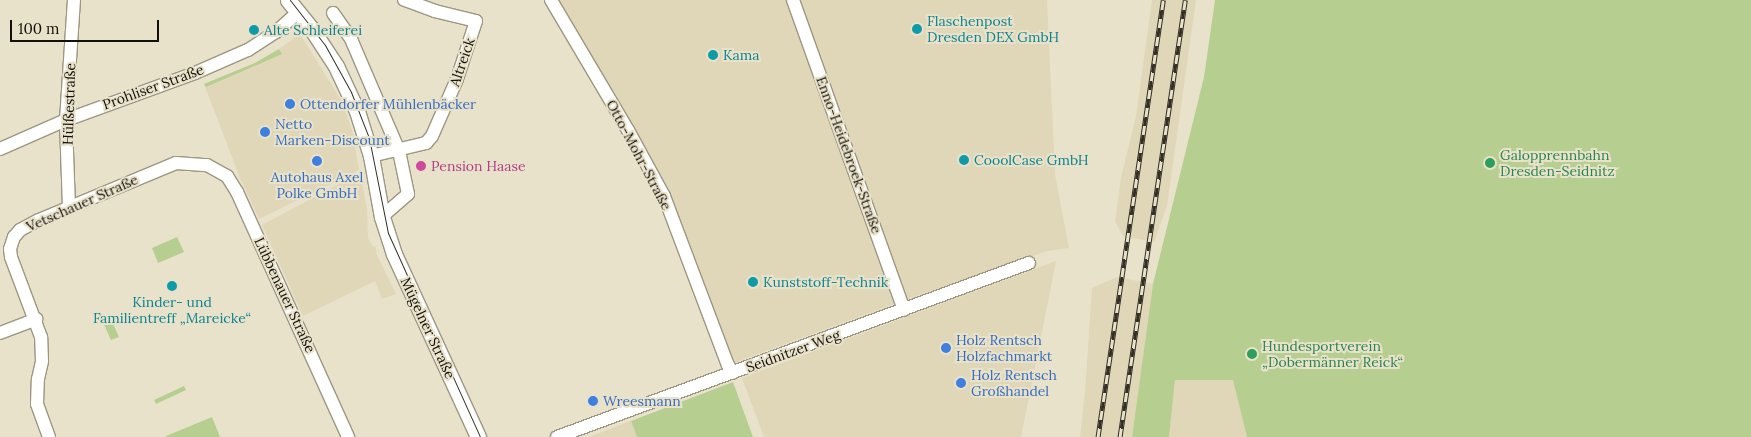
<!DOCTYPE html>
<html>
<head>
<meta charset="utf-8">
<style>
  body { margin:0 }
  #map { position:relative; width:1751px; height:437px; overflow:hidden; background:#e9e2cb; font-family:Lora,serif }
  div>[style] { position:absolute }
  [style*='--x'] { left:calc(var(--x)*1px); top:calc(var(--y)*1px); width:calc(var(--w)*1px); rotate:calc(var(--a)*1deg) }
  .built>* { inset:0; background:#e0d6b8 }
  .green>* { inset:0; background:#b7ce91 }
  .roads { filter:drop-shadow(1px 0 #9d9681) drop-shadow(-1px 0 #9d9681) drop-shadow(0 1px #9d9681) drop-shadow(0 -1px #9d9681) }
  .minor>* { height:12px; margin:-6px; padding:0 6px; transform-origin:6px; border-radius:6px; background:#fff }
  .tertiary>* { height:15px; margin:-7.5px; padding:0 7.5px; transform-origin:7.5px; border-radius:7.5px; background:#fff }
  .tram>* { height:1px; margin:-0.5px; padding:0 0.5px; transform-origin:0.5px; border-radius:0.5px; background:#322f25 }
  .rail>* { height:5px; margin-top:-2.5px; transform-origin:0; background:repeating-linear-gradient(90deg,#e9e2cb 0 9px,#322f25 0 18px); box-sizing:border-box; border-block:1px solid #322f25 }
  .dots>* { width:14px; height:14px; translate:-50% -50%; box-sizing:border-box; border:2px solid #e9e2cb; border-radius:50% }
  span { translate:-50% -50%; white-space:nowrap; text-align:center; line-height:1.15; -webkit-text-stroke:4px #e9e2cb; paint-order:stroke }
  .culture-label { font-size:14px; color:#0d838f }
  .left { translate:0 -50%; text-align:left }
  .street-label { font-size:14px; color:#131009 }
  .shop-label { font-size:14px; color:#366cbe }
  .leisure-label { font-size:14px; color:#27864d }
  .hotel-label { font-size:14px; color:#b23c85 }
  .scale { position:absolute; left:10px; top:20px; width:149px; height:22px; box-sizing:border-box; border:2px solid #131009; border-top:0; padding-left:6px; font-size:15px; line-height:18px; white-space:nowrap; color:#131009; -webkit-text-stroke:4px #e9e2cb; paint-order:stroke }
</style>
</head>
<body>
<div id="map">
  <div class="built">
    <i style="clip-path:polygon(551px 0,1047px 0,1055px 174px,1069px 248px,1047px 251px,919px 295px,728px 365px,664px 196px)"></i>
    <i style="clip-path:polygon(1152px 0,1196px 0,1167px 206px,1154px 242px,1123px 236px,1115px 222px,1121px 178px,1136px 116px)"></i>
    <i style="clip-path:polygon(300px 34px,341px 100px,352px 130px,359px 170px,259px 219px,240px 178px,204px 84px,255px 63px,279px 49px)"></i>
    <i style="clip-path:polygon(361px 175px,367px 210px,368px 238px,373px 247px,375px 246px,377px 252px,376px 253px,396px 294px,382px 299px,375px 281px,303px 316px,262px 225px,339px 184px)"></i>
    <i style="clip-path:polygon(1056px 261px,1021px 437px,764px 437px,742px 378px)"></i>
    <i style="clip-path:polygon(1117px 277px,1153px 284px,1132px 437px,1080px 437px,1085px 392px,1092px 288px)"></i>
    <i style="clip-path:polygon(1175px 380px,1234px 380px,1247px 437px,1169px 437px)"></i>
    <i style="clip-path:polygon(631px 421px,637px 437px,589px 437px)"></i>
  </div>
  <div class="green">
    <i style="clip-path:polygon(1215px 0,1751px 0,1751px 437px,1247px 437px,1233px 380px,1175px 380px,1169px 437px,1132px 437px,1153px 284px,1204px 77px)"></i>
    <i style="clip-path:polygon(279px 49px,282px 54px,206px 87px,204px 84px,255px 63px)"></i>
    <i style="clip-path:polygon(177px 237px,184px 252px,158px 263px,152px 248px)"></i>
    <i style="clip-path:polygon(111px 319px,119px 337px,111px 340px,103px 322px)"></i>
    <i style="clip-path:polygon(733px 382px,753px 437px,637px 437px,631px 421px)"></i>
    <i style="clip-path:polygon(184px 386px,186px 390px,156px 404px,154px 400px)"></i>
    <i style="clip-path:polygon(212px 417px,220px 437px,166px 437px,166px 436px)"></i>
  </div>
  <div class="roads">
    <div class="minor">
      <i style="--x:551;--y:0;--w:151;--a:59.4"></i>
      <i style="--x:628;--y:130;--w:75;--a:61.4"></i>
      <i style="--x:664;--y:196;--w:181;--a:69.3"></i>
      <i style="--x:728;--y:365;--w:9;--a:58"></i>
      <i style="--x:793;--y:0;--w:329;--a:70.3"></i>
      <i style="--x:333;--y:13;--w:32;--a:55"></i>
      <i style="--x:351;--y:39;--w:122;--a:66.8"></i>
      <i style="--x:399;--y:151;--w:44;--a:78.2"></i>
      <i style="--x:408;--y:194;--w:35;--a:139"></i>
      <i style="--x:0;--y:149;--w:72;--a:-23.7"></i>
      <i style="--x:66;--y:120;--w:137;--a:-20"></i>
      <i style="--x:195;--y:73;--w:58;--a:-23.5"></i>
      <i style="--x:248;--y:50;--w:33;--a:-33"></i>
      <i style="--x:276;--y:32;--w:30;--a:-42"></i>
      <i style="--x:371;--y:156;--w:57;--a:-13.3"></i>
      <i style="--x:426;--y:143;--w:9;--a:-49"></i>
      <i style="--x:432;--y:136;--w:62;--a:-66.3"></i>
      <i style="--x:457;--y:79;--w:61;--a:-71.9"></i>
      <i style="--x:476;--y:21;--w:42;--a:-166.3"></i>
      <i style="--x:435;--y:11;--w:33;--a:-160"></i>
      <i style="--x:69;--y:208;--w:88;--a:-92"></i>
      <i style="--x:66;--y:120;--w:120;--a:-86.2"></i>
      <i style="--x:0;--y:333;--w:39;--a:-21"></i>
      <i style="--x:49;--y:437;--w:35;--a:-110"></i>
      <i style="--x:37;--y:404;--w:25;--a:-88"></i>
      <i style="--x:38;--y:379;--w:18;--a:-77"></i>
      <i style="--x:42;--y:361;--w:24;--a:-92"></i>
      <i style="--x:41;--y:337;--w:85;--a:-110.6"></i>
      <i style="--x:11;--y:257;--w:8;--a:-97"></i>
      <i style="--x:10;--y:249;--w:13;--a:-72"></i>
      <i style="--x:14;--y:237;--w:9;--a:-49"></i>
      <i style="--x:20;--y:230;--w:21;--a:-28"></i>
      <i style="--x:39;--y:220;--w:148;--a:-22.6"></i>
      <i style="--x:176;--y:163;--w:31;--a:4"></i>
      <i style="--x:207;--y:165;--w:23;--a:29"></i>
      <i style="--x:227;--y:176;--w:19;--a:58"></i>
      <i style="--x:237;--y:192;--w:269;--a:65.6"></i>
      <i style="--x:557;--y:437;--w:503;--a:-20.24"></i>
    </div>
    <div class="tertiary">
      <i style="--x:288;--y:0;--w:36;--a:51"></i>
      <i style="--x:311;--y:28;--w:45;--a:56.7"></i>
      <i style="--x:336;--y:66;--w:50;--a:65"></i>
      <i style="--x:357;--y:111;--w:47;--a:72.7"></i>
      <i style="--x:371;--y:156;--w:62;--a:79.8"></i>
      <i style="--x:382;--y:217;--w:39;--a:72"></i>
      <i style="--x:394;--y:254;--w:201;--a:65.3"></i>
    </div>
  </div>
  <div class="tram">
    <i style="--x:290;--y:0;--w:57;--a:52.1"></i>
    <i style="--x:325;--y:45;--w:54;--a:61"></i>
    <i style="--x:351;--y:92;--w:49;--a:68.6"></i>
    <i style="--x:369;--y:138;--w:97;--a:78.7"></i>
    <i style="--x:388;--y:233;--w:224;--a:65.7"></i>
  </div>
  <div class="rail">
    <i style="--x:1098;--y:437;--w:442;--a:-81.5"></i>
    <i style="--x:1120;--y:437;--w:442;--a:-81.5"></i>
  </div>
  <div class="dots">
    <i style="left:917px;top:29px;background:#0f9aa8"></i>
    <i style="left:254px;top:30px;background:#0f9aa8"></i>
    <i style="left:713px;top:55px;background:#0f9aa8"></i>
    <i style="left:290px;top:104px;background:#3f7fe0"></i>
    <i style="left:265px;top:132px;background:#3f7fe0"></i>
    <i style="left:964px;top:160px;background:#0f9aa8"></i>
    <i style="left:317px;top:161px;background:#3f7fe0"></i>
    <i style="left:1490px;top:163px;background:#2e9e5b"></i>
    <i style="left:421px;top:166px;background:#d1479c"></i>
    <i style="left:753px;top:282px;background:#0f9aa8"></i>
    <i style="left:172px;top:286px;background:#0f9aa8"></i>
    <i style="left:946px;top:348px;background:#3f7fe0"></i>
    <i style="left:1252px;top:354px;background:#2e9e5b"></i>
    <i style="left:961px;top:383px;background:#3f7fe0"></i>
    <i style="left:593px;top:401px;background:#3f7fe0"></i>
  </div>
  <div class="culture-label">
    <span class="left" style="left:927px;top:29px">Flaschenpost<br>Dresden DEX GmbH</span>
    <span class="left" style="left:264px;top:30px">Alte Schleiferei</span>
    <span class="left" style="left:723px;top:55px">Kama</span>
    <span class="left" style="left:974px;top:160px">CooolCase GmbH</span>
    <span class="left" style="left:763px;top:282px">Kunststoff-Technik</span>
    <span style="left:172px;top:310px">Kinder- und<br>Familientreff „Mareicke“</span>
  </div>
  <div class="street-label">
    <span style="left:462px;top:62px;rotate:-71deg">Altreick</span>
    <span style="left:153px;top:87px;rotate:-20deg">Prohliser Straße</span>
    <span style="left:69px;top:104px;rotate:-88deg">Hülßestraße</span>
    <span style="left:639px;top:155px;rotate:62deg">Otto-Mohr-Straße</span>
    <span style="left:849px;top:155px;rotate:70deg">Enno-Heidebroek-Straße</span>
    <span style="left:82px;top:203px;rotate:-24deg">Vetschauer Straße</span>
    <span style="left:285px;top:295px;rotate:65deg">Lübbenauer Straße</span>
    <span style="left:428px;top:328px;rotate:65deg">Mügelner Straße</span>
    <span style="left:793px;top:351px;rotate:-20deg">Seidnitzer Weg</span>
  </div>
  <div class="shop-label">
    <span class="left" style="left:300px;top:104px">Ottendorfer Mühlenbäcker</span>
    <span class="left" style="left:275px;top:132px">Netto<br>Marken-Discount</span>
    <span style="left:317px;top:185px">Autohaus Axel<br>Polke GmbH</span>
    <span class="left" style="left:956px;top:348px">Holz Rentsch<br>Holzfachmarkt</span>
    <span class="left" style="left:971px;top:383px">Holz Rentsch<br>Großhandel</span>
    <span class="left" style="left:603px;top:401px">Wreesmann</span>
  </div>
  <div class="leisure-label">
    <span class="left" style="left:1500px;top:163px">Galopprennbahn<br>Dresden-Seidnitz</span>
    <span class="left" style="left:1262px;top:354px">Hundesportverein<br>„Dobermänner Reick“</span>
  </div>
  <div class="hotel-label">
    <span class="left" style="left:431px;top:166px">Pension Haase</span>
  </div>
  <div class="scale">100 m</div>
</div>
</body>
</html>
